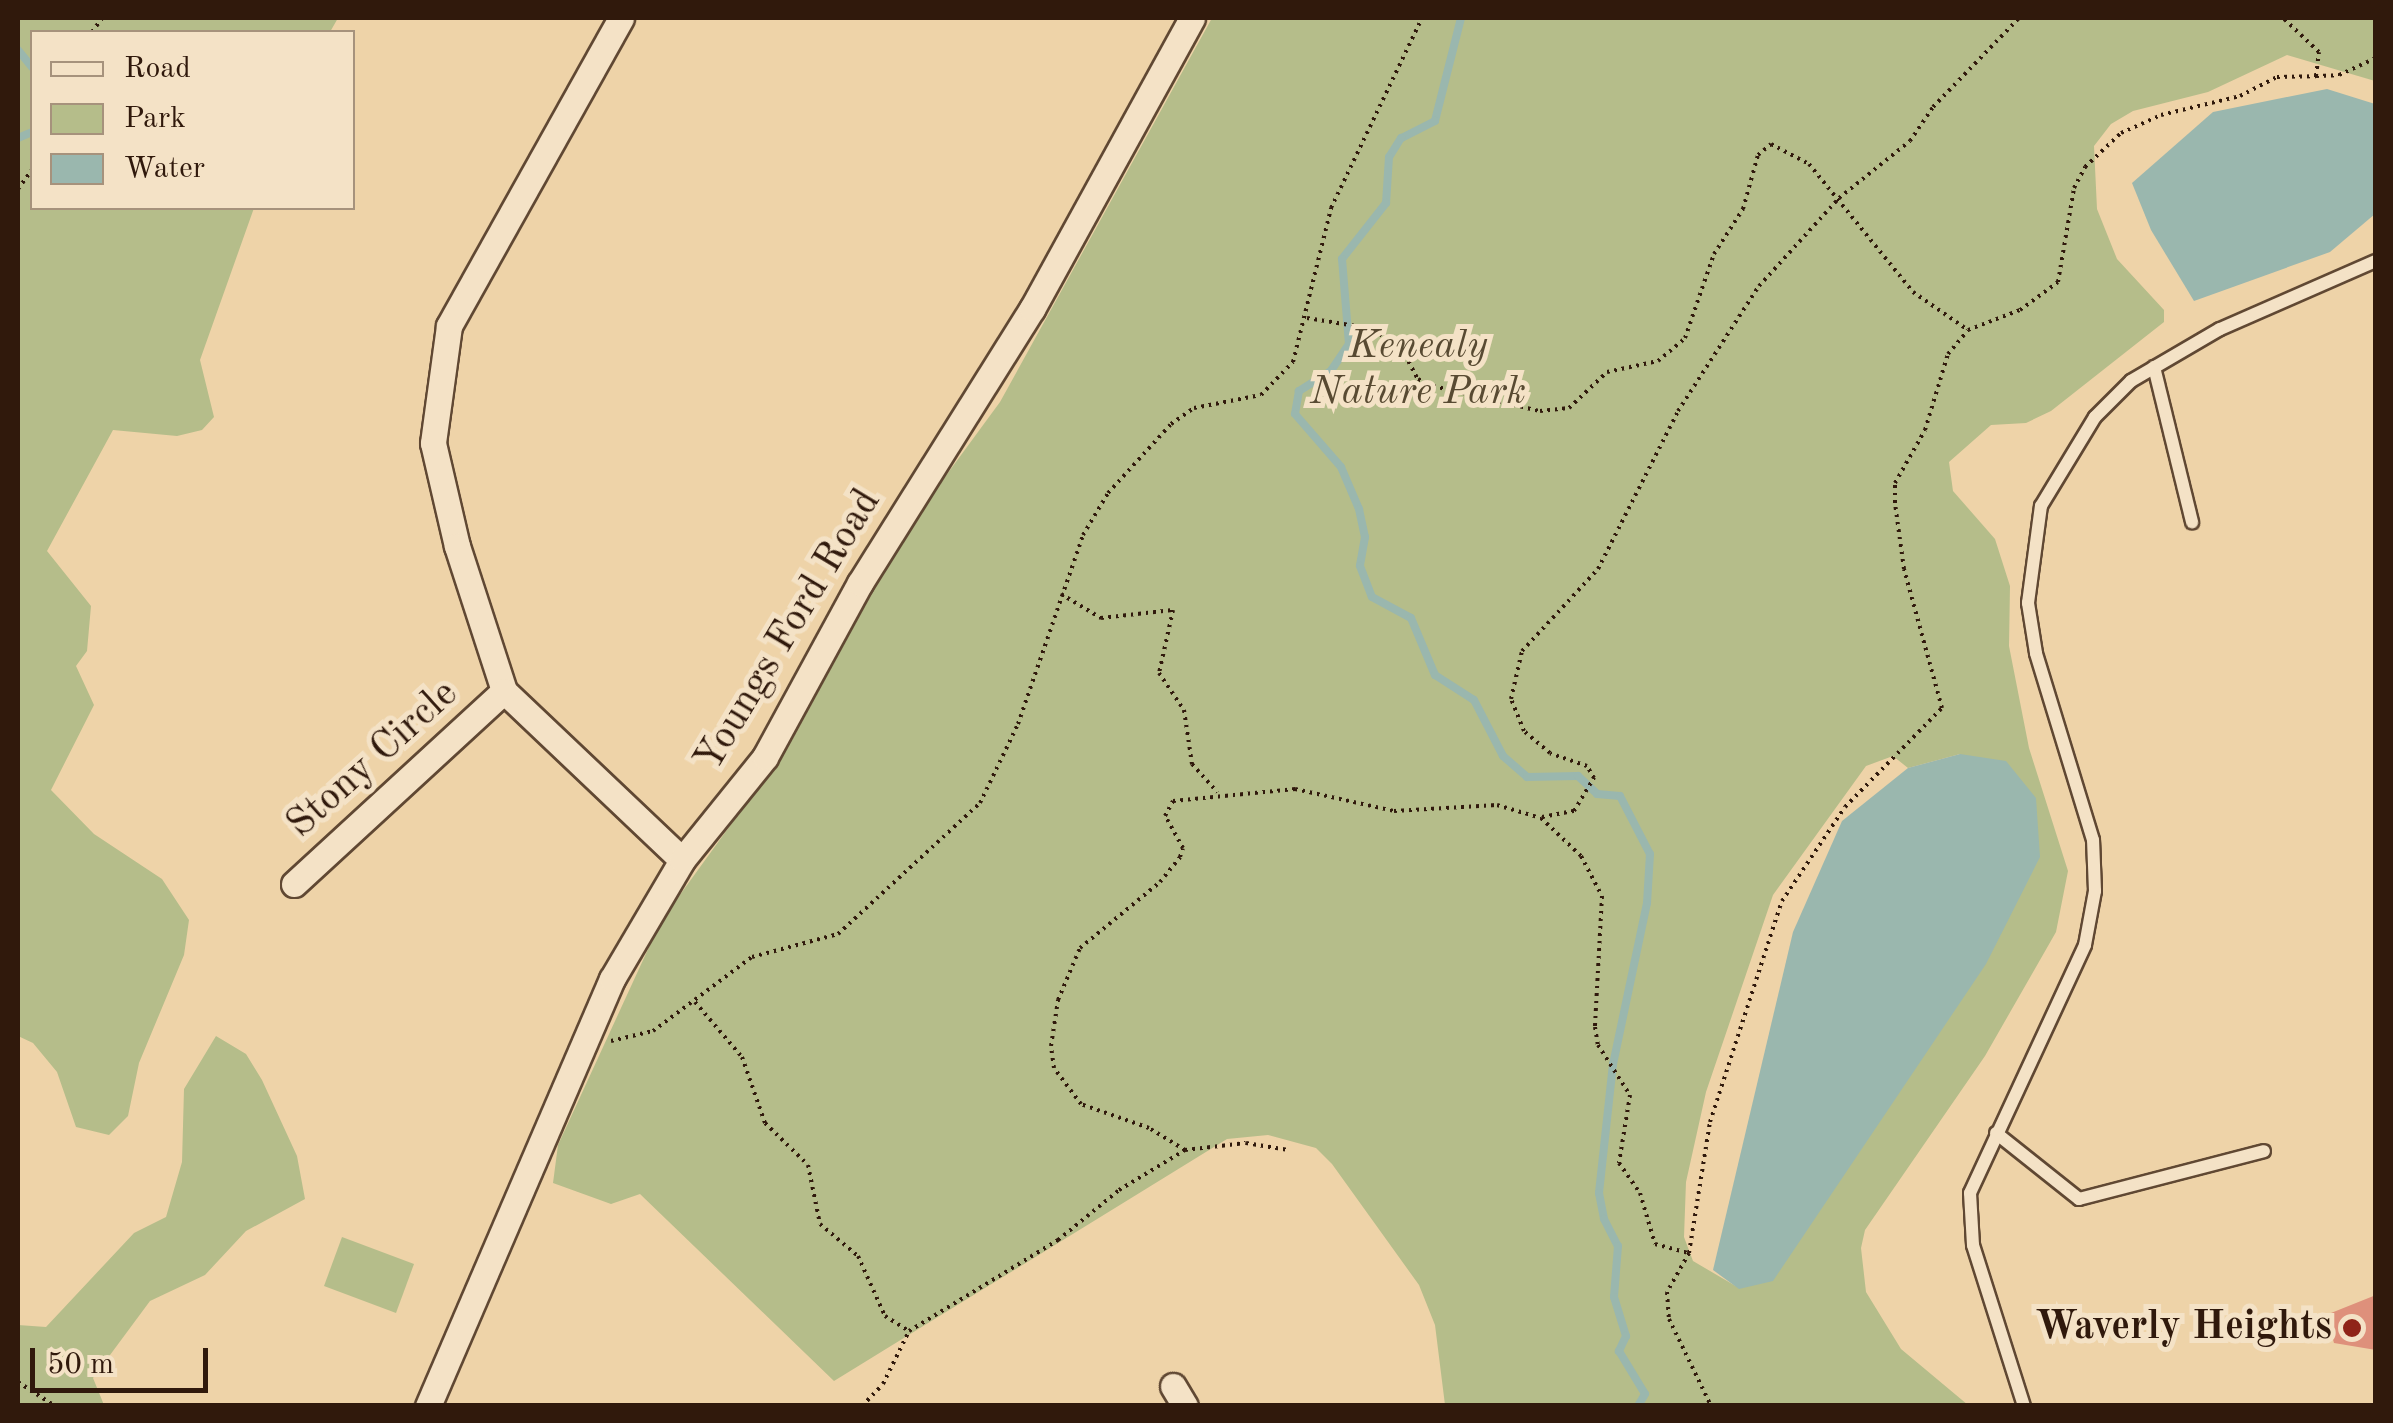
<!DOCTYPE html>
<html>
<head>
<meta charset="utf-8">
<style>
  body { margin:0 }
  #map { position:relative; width:2393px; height:1423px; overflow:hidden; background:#eed3a8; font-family:"Old Standard TT",serif }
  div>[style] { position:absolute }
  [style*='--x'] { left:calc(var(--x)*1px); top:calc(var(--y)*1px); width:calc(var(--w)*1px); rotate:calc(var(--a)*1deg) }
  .green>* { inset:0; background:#b5bd8a }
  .water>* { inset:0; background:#9ab7ae }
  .stream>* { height:8px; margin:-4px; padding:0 4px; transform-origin:4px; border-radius:4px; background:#9ab7ae }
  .building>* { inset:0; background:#de907b }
  .path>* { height:4px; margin-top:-2px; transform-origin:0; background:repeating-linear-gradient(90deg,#30190c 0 2.5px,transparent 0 7.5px) }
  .roads { filter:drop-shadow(2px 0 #604833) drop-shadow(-2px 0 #604833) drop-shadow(0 2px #604833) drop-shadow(0 -2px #604833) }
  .lane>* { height:12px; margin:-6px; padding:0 6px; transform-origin:6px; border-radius:6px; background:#f4e2c6 }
  .street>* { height:25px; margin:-12.5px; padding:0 12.5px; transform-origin:12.5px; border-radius:12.5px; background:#f4e2c6 }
  .dots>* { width:28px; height:28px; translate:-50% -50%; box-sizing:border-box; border:5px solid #f4e2c6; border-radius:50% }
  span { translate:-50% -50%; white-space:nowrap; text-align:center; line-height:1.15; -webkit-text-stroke:10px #f4e2c6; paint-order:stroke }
  .park-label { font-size:40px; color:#584a32; font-style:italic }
  .street-label { font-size:40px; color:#30190c }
  .poi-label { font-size:40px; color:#30190c; font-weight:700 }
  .right { translate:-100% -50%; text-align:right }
  .frame { position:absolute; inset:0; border:20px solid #30190c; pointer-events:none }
  .legend { position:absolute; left:30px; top:30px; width:325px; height:180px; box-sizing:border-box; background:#f4e2c6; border:2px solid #a6927c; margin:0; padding:12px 18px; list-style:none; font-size:30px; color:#30190c }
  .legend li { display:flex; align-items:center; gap:20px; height:50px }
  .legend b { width:50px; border:2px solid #a6927c }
  .scale { position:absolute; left:30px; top:1348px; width:178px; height:45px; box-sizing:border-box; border:5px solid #30190c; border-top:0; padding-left:12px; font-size:30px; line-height:35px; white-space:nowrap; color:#30190c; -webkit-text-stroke:8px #f4e2c6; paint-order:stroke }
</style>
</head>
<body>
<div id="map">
  <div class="green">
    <i style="clip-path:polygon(18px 18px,338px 18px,330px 32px,32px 32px,32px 208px,254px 208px,200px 360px,214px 417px,202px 430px,177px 436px,113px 430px,47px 551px,91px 606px,87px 651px,76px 666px,94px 705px,51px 790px,94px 834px,162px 879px,189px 920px,184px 955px,139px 1063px,128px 1116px,109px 1135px,76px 1127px,57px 1072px,33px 1043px,18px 1036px)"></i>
    <i style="clip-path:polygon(evenodd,1212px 18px,2375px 18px,2375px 81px,2287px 55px,2208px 92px,2133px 111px,2111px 124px,2094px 146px,2097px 209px,2117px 259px,2164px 310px,2164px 322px,2051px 411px,2026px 423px,1991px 425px,1949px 462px,1953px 491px,1995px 539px,2010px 586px,2009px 646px,2029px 748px,2068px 871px,2056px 932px,1985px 1056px,1865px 1230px,1861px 1248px,1866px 1292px,1901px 1349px,1968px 1405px,1445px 1405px,1435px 1325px,1419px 1285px,1332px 1164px,1316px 1148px,1268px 1135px,1227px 1139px,834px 1381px,640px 1194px,611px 1204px,553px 1183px,558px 1145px,661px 921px,792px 740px,906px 530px,1000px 402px,1212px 18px,1960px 754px,1739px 1288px,1693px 1261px,1684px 1237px,1686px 1182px,1706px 1092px,1773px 895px,1866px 766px,1893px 756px,1908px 768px,1960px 754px)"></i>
    <i style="clip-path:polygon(216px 1036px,246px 1054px,262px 1080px,297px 1156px,305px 1199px,246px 1231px,205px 1275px,150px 1301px,93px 1378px,104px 1405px,18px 1405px,18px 1325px,46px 1327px,134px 1233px,166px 1217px,182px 1162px,184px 1089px)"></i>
    <i style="clip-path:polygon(342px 1237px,414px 1264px,396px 1313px,324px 1286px)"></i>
  </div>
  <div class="water">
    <i style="clip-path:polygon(2327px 89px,2375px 104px,2375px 214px,2330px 252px,2194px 301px,2151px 230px,2132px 183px,2213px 112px)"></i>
    <i style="clip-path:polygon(1960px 754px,2006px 761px,2036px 798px,2040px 857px,1986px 964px,1773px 1281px,1739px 1289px,1713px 1270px,1793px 932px,1842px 821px,1908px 768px)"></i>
  </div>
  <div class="stream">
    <i style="--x:1461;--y:18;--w:106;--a:104.2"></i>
    <i style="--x:1435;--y:121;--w:38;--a:153"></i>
    <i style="--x:1401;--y:138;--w:22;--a:122"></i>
    <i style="--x:1389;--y:157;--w:46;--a:93.7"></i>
    <i style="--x:1386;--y:203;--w:71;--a:128.2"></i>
    <i style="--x:1342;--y:259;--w:85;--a:85.3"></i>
    <i style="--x:1349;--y:344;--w:32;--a:124"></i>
    <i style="--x:1331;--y:371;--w:38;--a:148"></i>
    <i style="--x:1299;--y:391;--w:23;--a:100"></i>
    <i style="--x:1295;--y:414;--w:70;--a:49"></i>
    <i style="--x:1341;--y:467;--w:46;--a:66.8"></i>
    <i style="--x:1359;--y:509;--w:29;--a:78"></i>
    <i style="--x:1365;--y:537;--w:29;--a:100"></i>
    <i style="--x:1360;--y:566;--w:33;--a:69"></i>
    <i style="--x:1372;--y:597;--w:44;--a:28.3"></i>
    <i style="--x:1411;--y:618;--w:62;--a:67.2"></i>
    <i style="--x:1435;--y:675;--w:46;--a:32.7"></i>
    <i style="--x:1474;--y:700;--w:63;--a:62.6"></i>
    <i style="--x:1503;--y:756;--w:32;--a:41"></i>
    <i style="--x:1527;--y:777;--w:51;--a:-1.1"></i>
    <i style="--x:1578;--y:776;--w:26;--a:43"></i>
    <i style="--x:1597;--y:794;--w:23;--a:5"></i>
    <i style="--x:1620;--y:796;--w:65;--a:62.7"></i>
    <i style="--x:1650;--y:854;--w:49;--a:93.5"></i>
    <i style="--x:1647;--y:903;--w:165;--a:101.9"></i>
    <i style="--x:1613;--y:1064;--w:130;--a:96.2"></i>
    <i style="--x:1599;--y:1193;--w:26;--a:79"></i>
    <i style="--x:1604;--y:1219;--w:30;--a:63"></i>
    <i style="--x:1618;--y:1246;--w:51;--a:94.5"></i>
    <i style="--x:1614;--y:1297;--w:41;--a:72.9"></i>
    <i style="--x:1626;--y:1336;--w:17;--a:115"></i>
    <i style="--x:1619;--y:1351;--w:50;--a:58.8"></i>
    <i style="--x:1645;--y:1394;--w:14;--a:120"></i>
    <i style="--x:18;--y:50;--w:22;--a:51"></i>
    <i style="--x:18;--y:138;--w:15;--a:-23"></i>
  </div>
  <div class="building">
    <i style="clip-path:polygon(2376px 1295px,2376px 1350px,2334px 1343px,2326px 1315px)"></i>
  </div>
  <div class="path">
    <i style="--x:92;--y:32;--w:17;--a:-54"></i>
    <i style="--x:2316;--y:76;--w:23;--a:-2"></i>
    <i style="--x:2339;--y:75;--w:41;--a:-24.7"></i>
    <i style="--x:18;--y:189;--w:24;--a:-54"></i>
    <i style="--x:1307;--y:318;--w:68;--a:9.3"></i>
    <i style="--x:1374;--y:329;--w:40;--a:40"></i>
    <i style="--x:1405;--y:355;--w:27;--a:62"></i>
    <i style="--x:1418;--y:379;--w:17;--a:25"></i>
    <i style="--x:1433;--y:386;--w:110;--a:13.2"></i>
    <i style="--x:1540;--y:411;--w:29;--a:-6"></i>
    <i style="--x:1569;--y:408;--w:52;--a:-43.5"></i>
    <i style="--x:1607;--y:372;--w:52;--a:-12.2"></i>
    <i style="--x:1658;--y:361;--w:35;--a:-40"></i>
    <i style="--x:1685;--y:338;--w:89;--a:-71"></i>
    <i style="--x:1714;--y:254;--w:54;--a:-57.2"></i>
    <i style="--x:1743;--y:209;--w:56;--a:-74.5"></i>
    <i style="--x:1758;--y:155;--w:17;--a:-40"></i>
    <i style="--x:1771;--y:144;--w:43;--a:27.8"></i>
    <i style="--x:1809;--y:164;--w:165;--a:50.9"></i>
    <i style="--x:1913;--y:292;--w:67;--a:34.6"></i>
    <i style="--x:1061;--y:594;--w:47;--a:31"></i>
    <i style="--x:1101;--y:618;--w:72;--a:-6.3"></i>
    <i style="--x:1173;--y:610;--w:65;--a:102.5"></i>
    <i style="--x:1159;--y:673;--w:45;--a:56"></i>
    <i style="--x:1184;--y:710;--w:55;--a:81.6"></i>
    <i style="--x:1192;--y:764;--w:38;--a:48"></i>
    <i style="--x:1542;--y:817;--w:33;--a:-11"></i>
    <i style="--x:1574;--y:811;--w:39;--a:-59"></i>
    <i style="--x:1594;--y:778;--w:14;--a:-120"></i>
    <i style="--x:1587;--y:766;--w:39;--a:-161"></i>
    <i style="--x:1550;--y:753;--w:34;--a:-140"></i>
    <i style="--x:1524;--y:731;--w:35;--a:-112"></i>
    <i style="--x:1511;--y:699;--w:49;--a:-77.1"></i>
    <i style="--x:1522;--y:651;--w:112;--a:-47.2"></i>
    <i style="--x:1598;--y:569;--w:177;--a:-63.1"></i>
    <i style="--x:1678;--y:411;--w:149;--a:-57.1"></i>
    <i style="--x:1759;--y:286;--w:119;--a:-47.7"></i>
    <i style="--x:1839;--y:198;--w:91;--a:-38.8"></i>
    <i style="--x:1910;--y:141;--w:41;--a:-55.9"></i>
    <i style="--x:1933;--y:107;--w:124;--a:-46"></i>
    <i style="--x:695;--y:1002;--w:72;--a:49.5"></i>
    <i style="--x:742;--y:1057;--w:70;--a:70.8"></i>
    <i style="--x:765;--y:1123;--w:60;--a:44.3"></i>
    <i style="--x:808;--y:1165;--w:60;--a:78.5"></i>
    <i style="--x:820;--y:1224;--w:50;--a:40.1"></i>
    <i style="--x:858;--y:1256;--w:66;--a:65.8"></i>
    <i style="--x:885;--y:1316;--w:28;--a:32"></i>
    <i style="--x:611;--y:1041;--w:43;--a:-13.4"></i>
    <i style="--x:653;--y:1031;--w:124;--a:-36.8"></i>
    <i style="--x:752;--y:957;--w:89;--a:-15"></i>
    <i style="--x:838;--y:934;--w:193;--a:-42.7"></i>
    <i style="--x:980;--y:803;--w:88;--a:-64.3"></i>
    <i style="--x:1018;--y:724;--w:200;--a:-71"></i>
    <i style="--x:1083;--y:535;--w:49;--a:-59.2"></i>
    <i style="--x:1108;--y:493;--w:93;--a:-47.6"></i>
    <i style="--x:1171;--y:424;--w:28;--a:-35"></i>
    <i style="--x:1194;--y:408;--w:68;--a:-11"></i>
    <i style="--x:1261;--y:395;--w:46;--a:-45.9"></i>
    <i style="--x:1293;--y:362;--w:159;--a:-76.1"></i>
    <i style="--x:1331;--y:208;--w:211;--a:-64.4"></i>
    <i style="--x:1185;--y:1150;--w:42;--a:-148.6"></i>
    <i style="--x:1149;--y:1128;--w:72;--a:-160.6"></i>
    <i style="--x:1081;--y:1104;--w:45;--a:-126.9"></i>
    <i style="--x:1054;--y:1068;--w:22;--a:-98"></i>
    <i style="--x:1051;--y:1046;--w:47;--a:-81.3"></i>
    <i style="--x:1058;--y:1000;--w:56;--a:-67.1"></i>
    <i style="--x:1080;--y:948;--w:104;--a:-39.5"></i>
    <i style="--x:1160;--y:882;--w:32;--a:-51"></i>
    <i style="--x:1180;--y:857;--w:9;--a:-72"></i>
    <i style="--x:1183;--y:848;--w:37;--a:-119"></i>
    <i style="--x:1165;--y:816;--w:17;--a:-62"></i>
    <i style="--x:1173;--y:801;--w:123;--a:-5.6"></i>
    <i style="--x:1295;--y:789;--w:101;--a:12.5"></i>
    <i style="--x:1394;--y:811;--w:103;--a:-3.3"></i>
    <i style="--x:1497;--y:805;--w:46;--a:16.5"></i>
    <i style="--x:1541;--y:818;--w:55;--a:43.5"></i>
    <i style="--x:1581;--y:856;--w:45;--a:62.3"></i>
    <i style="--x:1602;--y:896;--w:131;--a:93.1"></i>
    <i style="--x:1595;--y:1027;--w:18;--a:81"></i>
    <i style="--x:1598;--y:1045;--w:59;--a:57.4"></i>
    <i style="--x:1630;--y:1095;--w:69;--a:99.2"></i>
    <i style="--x:1619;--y:1163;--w:37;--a:55"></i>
    <i style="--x:1640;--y:1193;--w:53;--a:73.6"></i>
    <i style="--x:1655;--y:1244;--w:35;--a:15"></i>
    <i style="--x:1689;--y:1253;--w:45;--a:119.4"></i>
    <i style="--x:1667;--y:1292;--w:27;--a:86"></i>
    <i style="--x:1669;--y:1319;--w:97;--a:64.2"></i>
    <i style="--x:1689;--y:1253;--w:133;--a:-80.9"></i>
    <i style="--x:1710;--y:1122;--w:232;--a:-72"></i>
    <i style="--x:1782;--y:901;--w:113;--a:-56.2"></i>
    <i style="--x:1845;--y:807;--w:139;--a:-45.6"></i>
    <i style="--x:1942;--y:708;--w:144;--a:-105.3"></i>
    <i style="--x:1904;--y:569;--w:67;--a:-97.8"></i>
    <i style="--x:1895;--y:503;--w:20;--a:-90"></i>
    <i style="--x:1895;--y:483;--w:61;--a:-60.5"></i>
    <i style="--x:1925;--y:430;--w:79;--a:-73.2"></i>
    <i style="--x:1948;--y:354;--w:31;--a:-50"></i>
    <i style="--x:1968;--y:330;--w:56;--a:-21"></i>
    <i style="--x:2020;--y:310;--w:47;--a:-36.4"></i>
    <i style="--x:2058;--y:282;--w:95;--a:-80.3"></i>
    <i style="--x:2074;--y:188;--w:24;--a:-62"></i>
    <i style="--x:2085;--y:167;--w:50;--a:-43.4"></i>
    <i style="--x:2121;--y:133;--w:44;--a:-24.2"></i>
    <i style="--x:2161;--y:115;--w:81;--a:-13.5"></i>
    <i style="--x:2240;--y:96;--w:42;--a:-27.2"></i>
    <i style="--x:2277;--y:77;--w:39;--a:-1"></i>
    <i style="--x:2316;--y:76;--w:24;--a:-83"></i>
    <i style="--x:2319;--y:52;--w:50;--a:-136.6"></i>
    <i style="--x:909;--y:1331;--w:175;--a:-31.4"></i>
    <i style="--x:1058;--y:1240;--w:79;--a:-39.3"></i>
    <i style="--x:1119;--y:1190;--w:77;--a:-31.2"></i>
    <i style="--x:1185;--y:1150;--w:61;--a:-6.5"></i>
    <i style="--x:1246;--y:1143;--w:43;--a:9.5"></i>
    <i style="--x:18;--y:1382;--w:44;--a:33"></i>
    <i style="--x:862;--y:1406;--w:30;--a:-46"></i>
    <i style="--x:883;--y:1384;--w:59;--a:-63.9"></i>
  </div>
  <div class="roads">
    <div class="lane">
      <i style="--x:2154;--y:367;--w:160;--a:76.2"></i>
      <i style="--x:1996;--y:1133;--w:106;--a:38.5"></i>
      <i style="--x:2079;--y:1199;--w:191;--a:-14.5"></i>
      <i style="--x:2024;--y:1406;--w:169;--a:-107.6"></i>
      <i style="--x:1973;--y:1245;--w:52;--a:-93.3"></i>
      <i style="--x:1970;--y:1193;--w:273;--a:-65.1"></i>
      <i style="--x:2085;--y:945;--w:55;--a:-79.5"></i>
      <i style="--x:2095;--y:891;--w:51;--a:-92.2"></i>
      <i style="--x:2093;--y:840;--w:195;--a:-107"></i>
      <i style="--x:2036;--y:653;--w:51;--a:-99.1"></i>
      <i style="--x:2028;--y:603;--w:98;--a:-82.4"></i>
      <i style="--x:2041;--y:506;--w:104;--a:-58.8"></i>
      <i style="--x:2095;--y:417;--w:51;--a:-45"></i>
      <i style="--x:2131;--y:381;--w:103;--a:-30.3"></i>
      <i style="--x:2220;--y:329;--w:170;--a:-23.6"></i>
    </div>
    <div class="street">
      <i style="--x:621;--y:18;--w:353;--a:119.2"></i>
      <i style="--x:449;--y:326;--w:118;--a:97.8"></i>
      <i style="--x:433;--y:443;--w:106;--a:76.9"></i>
      <i style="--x:457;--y:546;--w:152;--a:72"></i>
      <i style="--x:504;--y:691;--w:245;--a:43.5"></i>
      <i style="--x:294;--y:884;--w:285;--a:-42.6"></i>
      <i style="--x:1173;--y:1386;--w:23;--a:59"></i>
      <i style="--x:428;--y:1406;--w:465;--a:-66.7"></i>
      <i style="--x:612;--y:979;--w:138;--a:-59.5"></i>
      <i style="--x:682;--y:860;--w:132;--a:-51.1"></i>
      <i style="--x:765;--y:757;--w:198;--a:-61.4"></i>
      <i style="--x:860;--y:583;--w:324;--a:-57.9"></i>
      <i style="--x:1032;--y:309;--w:332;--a:-61.2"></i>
    </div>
  </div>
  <div class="dots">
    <i style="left:2352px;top:1328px;background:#8f2418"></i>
  </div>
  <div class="park-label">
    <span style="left:1418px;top:370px">Kenealy<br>Nature Park</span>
  </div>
  <div class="street-label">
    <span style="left:789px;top:631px;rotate:-59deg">Youngs Ford Road</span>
    <span style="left:373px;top:760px;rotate:-42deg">Stony Circle</span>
  </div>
  <div class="poi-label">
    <span class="right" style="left:2332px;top:1328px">Waverly Heights</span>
  </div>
  <div class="frame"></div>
  <ul class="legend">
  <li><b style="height:12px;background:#f4e2c6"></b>Road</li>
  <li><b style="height:28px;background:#b5bd8a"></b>Park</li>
  <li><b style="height:28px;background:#9ab7ae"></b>Water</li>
  </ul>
  <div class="scale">50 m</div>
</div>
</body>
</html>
